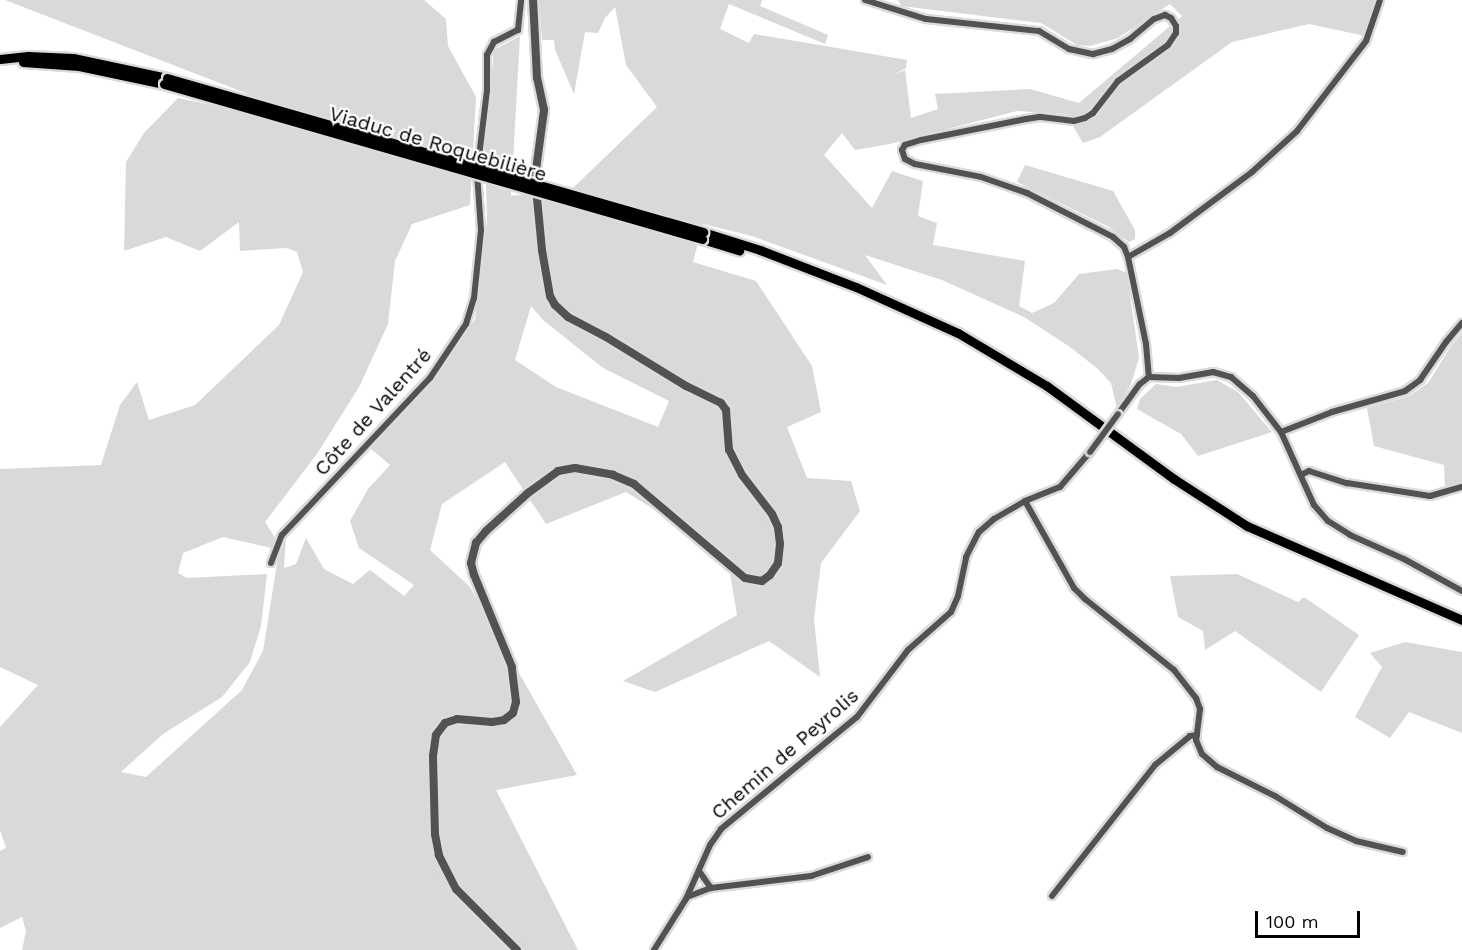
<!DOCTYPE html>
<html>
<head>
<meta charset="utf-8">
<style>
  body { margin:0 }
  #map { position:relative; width:1462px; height:950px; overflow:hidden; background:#fff; font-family:"Work Sans",sans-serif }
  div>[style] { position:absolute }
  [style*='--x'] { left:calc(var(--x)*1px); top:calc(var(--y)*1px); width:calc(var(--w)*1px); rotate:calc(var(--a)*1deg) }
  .green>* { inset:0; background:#d9d9d9 }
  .roads { filter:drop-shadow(2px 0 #dbdbdb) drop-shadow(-2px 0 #dbdbdb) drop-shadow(0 2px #dbdbdb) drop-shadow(0 -2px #dbdbdb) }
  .minor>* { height:6px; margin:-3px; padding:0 3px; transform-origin:3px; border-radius:3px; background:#525252 }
  .tertiary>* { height:8px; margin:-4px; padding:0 4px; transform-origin:4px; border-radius:4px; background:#525252 }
  .primary>* { height:9px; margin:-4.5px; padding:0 4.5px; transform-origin:4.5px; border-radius:4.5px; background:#000 }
  .bridges { filter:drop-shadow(2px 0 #dbdbdb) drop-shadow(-2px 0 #dbdbdb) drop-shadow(0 2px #dbdbdb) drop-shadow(0 -2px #dbdbdb) }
  .minor-bridge>* { height:6px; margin:-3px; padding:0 3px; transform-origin:3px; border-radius:3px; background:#525252 }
  .primary-bridge>* { height:9px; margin:-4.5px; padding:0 4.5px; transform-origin:4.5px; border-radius:4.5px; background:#000 }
  span { translate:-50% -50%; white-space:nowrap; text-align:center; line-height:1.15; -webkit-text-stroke:4.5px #fff; paint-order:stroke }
  .street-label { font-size:20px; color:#000 }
  .scale { position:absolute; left:1255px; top:911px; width:105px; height:27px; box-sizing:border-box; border:3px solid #000; border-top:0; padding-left:8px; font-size:18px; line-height:21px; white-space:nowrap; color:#000; -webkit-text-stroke:4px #fff; paint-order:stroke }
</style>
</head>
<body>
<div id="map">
  <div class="green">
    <i style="clip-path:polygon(evenodd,5px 0,424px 0,446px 19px,448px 46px,476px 97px,470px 205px,412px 224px,395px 261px,388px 324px,359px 387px,317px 454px,265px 522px,275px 538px,272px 548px,223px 537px,183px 553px,178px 573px,187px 578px,267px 574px,261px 626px,250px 662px,222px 697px,163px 734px,121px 772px,146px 777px,242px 690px,263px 651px,280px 545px,286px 538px,284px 568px,296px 564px,306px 538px,324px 569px,353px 584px,370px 570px,404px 596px,414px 585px,359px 548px,350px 521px,368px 489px,390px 465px,370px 448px,443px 368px,475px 319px,487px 220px,485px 146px,494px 50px,520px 36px,511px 196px,574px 187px,657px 107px,626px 65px,615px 7px,605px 18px,598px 33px,585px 32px,574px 94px,555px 50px,554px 40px,542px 40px,539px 0,762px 0,760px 6px,828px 35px,825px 44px,729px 4px,720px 29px,749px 43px,754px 34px,907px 60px,906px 68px,892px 76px,905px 70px,911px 118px,938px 109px,935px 94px,1030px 89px,1079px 103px,1182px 16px,1170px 4px,1118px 38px,1090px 46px,1077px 45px,1041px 23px,901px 6px,898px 0,1374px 0,1365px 36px,1309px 24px,1232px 42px,1100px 137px,1083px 143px,1066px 114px,1017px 111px,890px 144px,855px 150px,842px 133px,824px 155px,872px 208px,892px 171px,923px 181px,918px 216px,937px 223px,933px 245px,1025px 261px,1019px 306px,1032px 313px,1054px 303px,1079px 274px,1117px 269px,1127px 273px,1139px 358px,1131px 384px,1117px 409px,1111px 383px,1098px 369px,1070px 347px,1024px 317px,942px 280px,865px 255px,887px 285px,752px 236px,703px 224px,693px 262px,756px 281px,812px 366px,821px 412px,787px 427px,807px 478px,851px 481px,860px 511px,821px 563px,814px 619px,820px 677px,769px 641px,655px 692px,623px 681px,737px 615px,727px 555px,626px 492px,546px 524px,505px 462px,442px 504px,430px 550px,470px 587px,577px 775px,496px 790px,578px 950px,22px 950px,26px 931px,22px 917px,0 928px,0 851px,6px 848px,0 830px,0 727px,38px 685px,0 667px,0 469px,101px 465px,120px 405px,137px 382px,149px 420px,195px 405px,279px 325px,303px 272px,297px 252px,287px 248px,240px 251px,239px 222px,200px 251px,166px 237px,124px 251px,126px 162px,144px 133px,178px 98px,226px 108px,248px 94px,5px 0,531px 306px,543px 320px,603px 368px,669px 401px,658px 427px,556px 387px,515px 360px,531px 306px)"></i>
    <i style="clip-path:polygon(1025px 165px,1113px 191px,1135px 230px,1135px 239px,1129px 242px,1107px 226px,1017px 182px)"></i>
    <i style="clip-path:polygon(1462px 333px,1462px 484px,1445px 490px,1444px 465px,1374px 446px,1367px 408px,1409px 396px,1428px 383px,1451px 346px)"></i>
    <i style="clip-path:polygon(1217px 380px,1238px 392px,1272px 432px,1198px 456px,1181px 434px,1137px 409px,1140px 399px,1156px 384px,1176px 387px)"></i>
    <i style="clip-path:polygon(1237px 574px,1298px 602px,1304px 597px,1359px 635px,1321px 692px,1235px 631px,1205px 650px,1203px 631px,1178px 617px,1170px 576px)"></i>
    <i style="clip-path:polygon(1405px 642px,1462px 652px,1462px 733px,1409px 712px,1390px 738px,1355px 717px,1382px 667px,1370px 653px)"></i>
  </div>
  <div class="roads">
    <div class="minor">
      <i style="--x:865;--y:0;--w:64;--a:17.3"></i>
      <i style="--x:926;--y:19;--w:114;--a:6.1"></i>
      <i style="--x:1039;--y:31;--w:35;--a:31"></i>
      <i style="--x:1069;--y:49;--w:25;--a:12"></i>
      <i style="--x:1093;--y:54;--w:20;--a:-15"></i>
      <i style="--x:1112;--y:49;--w:21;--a:-29"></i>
      <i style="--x:1130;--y:39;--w:31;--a:-40"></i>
      <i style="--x:1154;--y:19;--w:12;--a:-20"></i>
      <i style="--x:1165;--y:15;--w:7;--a:27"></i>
      <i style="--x:1171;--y:18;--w:9;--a:58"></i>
      <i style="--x:1176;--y:26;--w:7;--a:90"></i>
      <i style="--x:1176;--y:33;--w:14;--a:124"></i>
      <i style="--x:1168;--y:45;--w:62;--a:144.2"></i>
      <i style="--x:1118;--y:81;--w:41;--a:128"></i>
      <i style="--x:1093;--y:113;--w:9;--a:148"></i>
      <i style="--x:1085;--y:118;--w:11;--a:165"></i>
      <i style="--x:1074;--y:121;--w:35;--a:-173"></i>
      <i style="--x:1039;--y:117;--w:13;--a:171"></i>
      <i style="--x:1026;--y:119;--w:107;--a:168.7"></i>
      <i style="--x:921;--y:140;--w:17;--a:163"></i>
      <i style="--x:905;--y:145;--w:6;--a:121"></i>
      <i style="--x:902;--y:150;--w:9;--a:72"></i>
      <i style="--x:905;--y:159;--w:11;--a:27"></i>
      <i style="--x:915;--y:164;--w:67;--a:11.1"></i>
      <i style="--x:981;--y:177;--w:49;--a:19.2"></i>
      <i style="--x:1027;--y:193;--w:97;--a:27.1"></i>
      <i style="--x:1113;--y:237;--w:15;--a:42"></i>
      <i style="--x:1124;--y:247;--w:11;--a:68"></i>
      <i style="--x:1128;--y:257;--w:89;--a:78.3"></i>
      <i style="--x:1146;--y:344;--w:33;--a:85"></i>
      <i style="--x:1128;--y:257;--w:48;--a:-29.7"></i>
      <i style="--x:1170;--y:233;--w:102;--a:-36.6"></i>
      <i style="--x:1252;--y:172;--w:61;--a:-42.3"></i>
      <i style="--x:1297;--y:131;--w:113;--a:-52.5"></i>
      <i style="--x:1366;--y:41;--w:43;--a:-71.1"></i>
      <i style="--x:1118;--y:414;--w:37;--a:-54"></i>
      <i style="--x:1140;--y:384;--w:11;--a:-38"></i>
      <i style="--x:1149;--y:377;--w:30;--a:2"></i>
      <i style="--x:1179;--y:378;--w:35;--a:-10"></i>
      <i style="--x:1213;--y:372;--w:19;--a:16"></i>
      <i style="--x:1231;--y:377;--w:29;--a:41"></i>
      <i style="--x:1253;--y:396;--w:46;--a:52.1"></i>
      <i style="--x:1281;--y:432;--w:80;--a:65.7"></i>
      <i style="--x:1314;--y:505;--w:21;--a:49"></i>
      <i style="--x:1328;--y:521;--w:26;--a:32"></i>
      <i style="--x:1350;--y:535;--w:59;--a:24"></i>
      <i style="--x:1404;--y:559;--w:66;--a:28.9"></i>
      <i style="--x:1281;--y:432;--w:55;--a:-21.4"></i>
      <i style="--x:1332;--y:412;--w:76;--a:-16"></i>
      <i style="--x:1405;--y:391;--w:19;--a:-36"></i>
      <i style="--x:1420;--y:380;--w:46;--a:-55.6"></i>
      <i style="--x:1446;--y:342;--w:25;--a:-50"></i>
      <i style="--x:1301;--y:475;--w:9;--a:-27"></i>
      <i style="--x:1309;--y:471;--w:40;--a:18"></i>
      <i style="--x:1347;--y:483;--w:84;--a:8.9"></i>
      <i style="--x:1430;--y:496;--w:33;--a:-16"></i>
      <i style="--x:1025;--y:501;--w:100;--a:60.6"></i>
      <i style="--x:1074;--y:588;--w:16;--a:45"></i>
      <i style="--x:1085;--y:599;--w:114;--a:38.6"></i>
      <i style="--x:1174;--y:670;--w:36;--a:52"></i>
      <i style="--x:1196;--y:698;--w:12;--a:70"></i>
      <i style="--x:1200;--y:709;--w:31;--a:97"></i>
      <i style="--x:1196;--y:740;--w:15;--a:67"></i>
      <i style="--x:1202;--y:754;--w:20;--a:41"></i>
      <i style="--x:1217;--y:767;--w:65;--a:26.6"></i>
      <i style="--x:1275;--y:796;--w:61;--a:31.6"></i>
      <i style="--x:1327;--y:828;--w:32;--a:24"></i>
      <i style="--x:1356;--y:841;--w:48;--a:13.2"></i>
      <i style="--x:271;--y:563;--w:30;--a:-69"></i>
      <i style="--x:282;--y:535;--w:216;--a:-46.7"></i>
      <i style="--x:430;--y:378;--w:65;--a:-56.3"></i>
      <i style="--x:466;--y:324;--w:27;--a:-73"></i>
      <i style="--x:474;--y:298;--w:68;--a:-84.1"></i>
      <i style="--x:481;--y:230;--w:57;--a:-94"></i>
      <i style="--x:477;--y:173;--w:84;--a:-83.1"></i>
      <i style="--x:487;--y:90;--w:35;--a:-90"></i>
      <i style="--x:487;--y:55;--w:15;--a:-62"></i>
      <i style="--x:494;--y:42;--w:27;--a:-27"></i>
      <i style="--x:518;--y:30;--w:30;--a:-84"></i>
      <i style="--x:699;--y:871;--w:21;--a:55"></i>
      <i style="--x:1052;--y:896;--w:167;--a:-51.8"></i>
      <i style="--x:1155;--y:765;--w:45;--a:-39.6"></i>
      <i style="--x:1190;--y:736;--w:7;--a:-8"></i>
      <i style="--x:687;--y:897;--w:26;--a:-21"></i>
      <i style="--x:711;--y:888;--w:101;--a:-6.8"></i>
      <i style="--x:811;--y:876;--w:60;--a:-18.4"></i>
      <i style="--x:654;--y:950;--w:60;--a:-57.9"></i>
      <i style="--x:686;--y:899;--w:59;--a:-66"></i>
      <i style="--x:710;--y:845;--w:19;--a:-55"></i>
      <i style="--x:721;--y:829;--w:176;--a:-39.5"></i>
      <i style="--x:857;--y:717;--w:84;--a:-52.7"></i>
      <i style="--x:908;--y:650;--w:57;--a:-41.5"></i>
      <i style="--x:951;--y:612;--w:17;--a:-66"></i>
      <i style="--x:958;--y:596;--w:40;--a:-78"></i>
      <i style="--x:966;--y:557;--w:28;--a:-63"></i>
      <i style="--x:979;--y:532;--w:20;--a:-41"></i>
      <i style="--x:994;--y:519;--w:36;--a:-30"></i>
      <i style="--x:1025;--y:501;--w:38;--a:-22"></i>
      <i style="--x:1060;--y:487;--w:46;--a:-49.4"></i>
    </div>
    <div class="tertiary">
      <i style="--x:517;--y:950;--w:86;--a:-135"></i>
      <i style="--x:456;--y:889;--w:38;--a:-117"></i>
      <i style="--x:439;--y:855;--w:21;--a:-101"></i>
      <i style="--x:435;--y:834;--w:78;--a:-91.5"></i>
      <i style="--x:433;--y:756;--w:21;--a:-82"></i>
      <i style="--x:436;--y:735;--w:15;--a:-53"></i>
      <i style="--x:445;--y:723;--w:13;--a:-18"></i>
      <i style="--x:457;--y:719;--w:35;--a:5"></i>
      <i style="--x:492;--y:722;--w:12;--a:-9"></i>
      <i style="--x:504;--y:720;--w:11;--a:-38"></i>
      <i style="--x:513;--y:713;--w:11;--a:-75"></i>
      <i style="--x:516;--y:702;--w:35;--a:-97"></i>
      <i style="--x:512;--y:667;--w:100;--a:-112.4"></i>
      <i style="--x:474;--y:575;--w:12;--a:-104"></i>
      <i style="--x:471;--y:563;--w:21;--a:-76"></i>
      <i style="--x:476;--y:543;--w:16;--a:-50"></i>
      <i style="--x:486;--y:531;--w:57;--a:-42.1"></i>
      <i style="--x:528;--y:493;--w:37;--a:-36"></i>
      <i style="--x:558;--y:471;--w:17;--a:-10"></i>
      <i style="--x:575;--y:468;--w:39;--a:10"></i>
      <i style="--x:613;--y:475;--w:23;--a:23"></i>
      <i style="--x:634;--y:484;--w:145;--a:40.3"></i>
      <i style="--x:745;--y:578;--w:17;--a:10"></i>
      <i style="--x:762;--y:581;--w:10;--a:-37"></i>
      <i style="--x:770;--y:575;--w:14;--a:-56"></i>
      <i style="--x:778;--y:563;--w:19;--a:-84"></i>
      <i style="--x:780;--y:544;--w:17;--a:-97"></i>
      <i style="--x:778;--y:527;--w:14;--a:-115"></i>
      <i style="--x:772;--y:514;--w:49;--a:-127.6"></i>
      <i style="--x:742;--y:475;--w:28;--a:-117"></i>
      <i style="--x:729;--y:450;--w:40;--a:-94.3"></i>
      <i style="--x:726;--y:410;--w:9;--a:-126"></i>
      <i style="--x:721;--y:403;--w:39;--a:-154"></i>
      <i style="--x:686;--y:386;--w:94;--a:-148.5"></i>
      <i style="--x:606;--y:337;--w:43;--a:-152.2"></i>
      <i style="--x:568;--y:317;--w:18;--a:-137"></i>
      <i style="--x:555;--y:305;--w:10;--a:-119"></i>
      <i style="--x:550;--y:296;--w:47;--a:-99.9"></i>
      <i style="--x:542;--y:250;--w:73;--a:-95.5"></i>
      <i style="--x:535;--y:177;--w:68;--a:-82.3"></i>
      <i style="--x:544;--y:110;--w:33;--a:-102"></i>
      <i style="--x:537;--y:78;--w:78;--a:-92.9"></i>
    </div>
    <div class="primary">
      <i style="--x:0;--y:59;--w:28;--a:-6"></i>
      <i style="--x:28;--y:56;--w:45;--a:2.5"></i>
      <i style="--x:73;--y:58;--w:96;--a:12"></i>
      <i style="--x:23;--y:62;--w:56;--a:4.1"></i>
      <i style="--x:79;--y:66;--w:87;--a:12"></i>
      <i style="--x:703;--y:232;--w:60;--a:17.5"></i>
      <i style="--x:760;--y:250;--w:103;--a:21.1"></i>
      <i style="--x:856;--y:287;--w:112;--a:24.3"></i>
      <i style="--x:958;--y:333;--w:104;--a:30.8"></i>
      <i style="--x:1047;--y:386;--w:157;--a:36.2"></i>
      <i style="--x:1174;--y:479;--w:87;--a:32.8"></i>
      <i style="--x:1247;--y:526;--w:235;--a:23.6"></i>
      <i style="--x:702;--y:239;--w:39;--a:17"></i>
    </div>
  </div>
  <div class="bridges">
    <div class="minor-bridge">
      <i style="--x:1090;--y:452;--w:47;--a:-53.6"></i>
    </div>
    <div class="primary-bridge">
      <i style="--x:167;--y:78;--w:558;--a:16.03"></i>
      <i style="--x:164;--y:84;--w:560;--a:16.07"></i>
    </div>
  </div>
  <div class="street-label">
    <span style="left:438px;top:144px;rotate:16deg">Viaduc de Roquebilière</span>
    <span style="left:373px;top:412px;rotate:-48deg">Côte de Valentré</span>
    <span style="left:785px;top:754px;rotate:-41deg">Chemin de Peyrolis</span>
  </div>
  <div class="scale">100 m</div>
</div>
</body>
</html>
